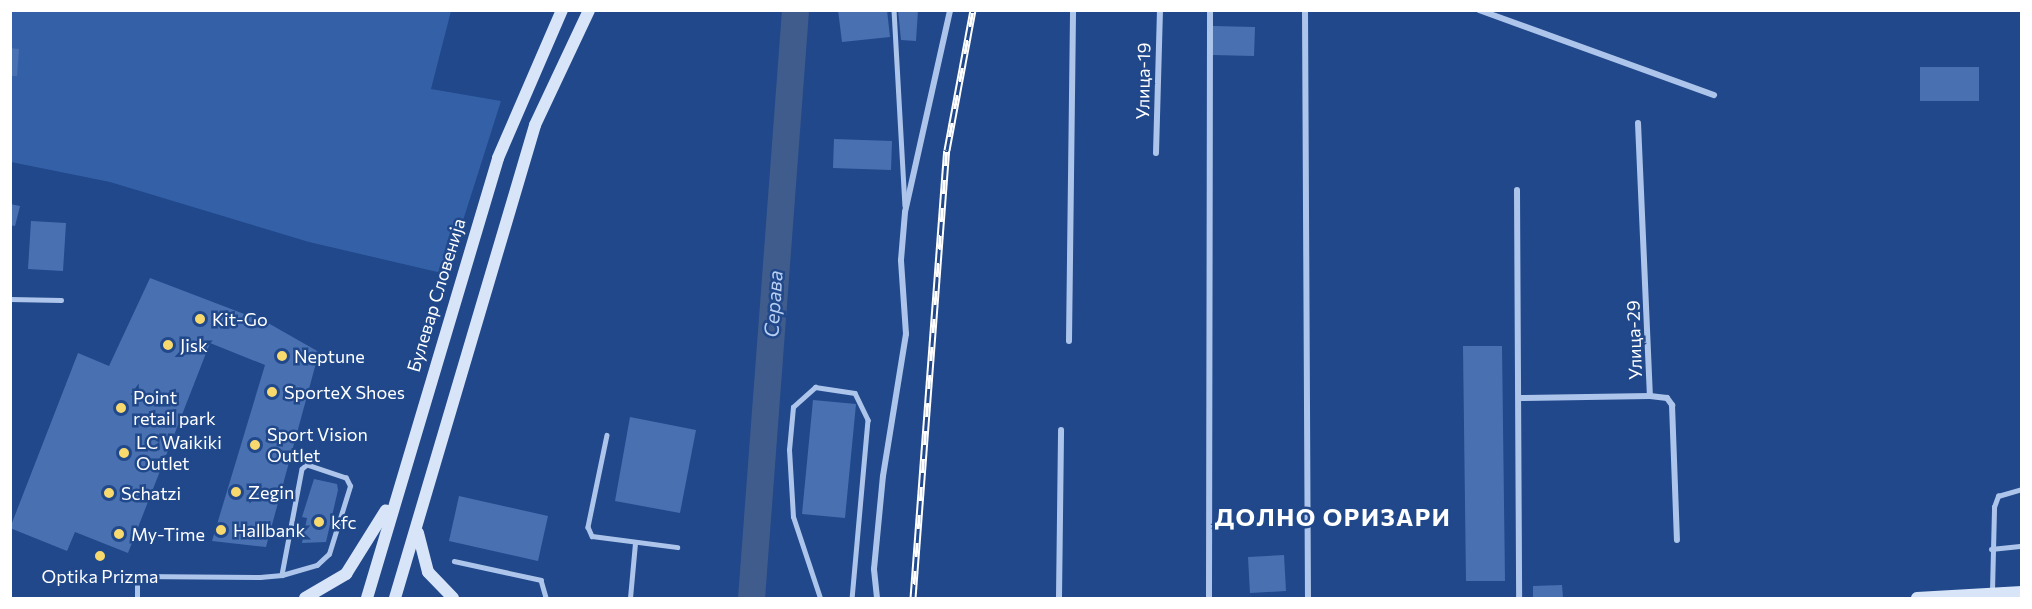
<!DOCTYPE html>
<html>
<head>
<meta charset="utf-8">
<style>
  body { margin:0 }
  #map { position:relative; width:2032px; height:609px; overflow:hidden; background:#20488a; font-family:Commissioner,sans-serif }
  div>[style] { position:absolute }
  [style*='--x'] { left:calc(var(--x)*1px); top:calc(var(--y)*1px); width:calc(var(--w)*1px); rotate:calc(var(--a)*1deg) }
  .green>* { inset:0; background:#3460a7 }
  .river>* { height:27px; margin:-13.5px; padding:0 13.5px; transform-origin:13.5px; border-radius:13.5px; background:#405c8d }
  .building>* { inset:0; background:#4971b2 }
  .lane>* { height:4.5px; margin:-2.25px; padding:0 2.25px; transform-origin:2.25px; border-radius:2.25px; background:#adc5eb }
  .street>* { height:6px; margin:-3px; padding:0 3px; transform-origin:3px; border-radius:3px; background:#adc5eb }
  .secondary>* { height:12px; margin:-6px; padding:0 6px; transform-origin:6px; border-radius:6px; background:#d8e4f8 }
  .rail>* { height:7px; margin-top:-3.5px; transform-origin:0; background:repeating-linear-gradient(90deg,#20488a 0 14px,#fff 0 28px); box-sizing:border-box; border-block:2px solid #fff }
  .dots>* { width:16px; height:16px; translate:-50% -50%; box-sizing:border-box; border:3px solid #20488a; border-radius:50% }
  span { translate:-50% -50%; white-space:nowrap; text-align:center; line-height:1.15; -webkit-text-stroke:5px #20488a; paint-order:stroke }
  .street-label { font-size:18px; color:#fff }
  .poi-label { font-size:18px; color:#fff }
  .left { translate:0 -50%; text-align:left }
  .water-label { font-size:20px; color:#b8cff2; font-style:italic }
  .district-label { font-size:24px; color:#fff; font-weight:700; letter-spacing:1.5px }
  .frame { position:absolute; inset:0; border:12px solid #fff; pointer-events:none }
</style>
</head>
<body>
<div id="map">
  <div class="green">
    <i style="clip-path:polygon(11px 11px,451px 11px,431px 89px,501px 101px,446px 274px,309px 242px,110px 182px,11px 162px)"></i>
  </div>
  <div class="river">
    <i style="--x:751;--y:598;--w:590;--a:-85.72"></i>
  </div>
  <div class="building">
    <i style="clip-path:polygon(838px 10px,887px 10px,890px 37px,842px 42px)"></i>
    <i style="clip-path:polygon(898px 10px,918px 10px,916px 41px,901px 40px)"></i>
    <i style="clip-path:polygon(1213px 26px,1255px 27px,1254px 56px,1212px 55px)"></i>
    <i style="clip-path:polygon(10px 48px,19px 49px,17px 76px,10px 76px)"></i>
    <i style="clip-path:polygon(1920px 67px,1979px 67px,1979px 101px,1920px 101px)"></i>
    <i style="clip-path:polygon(834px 139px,892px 141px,891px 170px,833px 168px)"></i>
    <i style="clip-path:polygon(10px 204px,20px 206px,15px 226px,10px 225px)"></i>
    <i style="clip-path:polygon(31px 221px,66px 223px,63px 271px,28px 269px)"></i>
    <i style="clip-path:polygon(150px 278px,268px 323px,319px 352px,266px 547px,212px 541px,265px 365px,210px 343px,128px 553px,75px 532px,67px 551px,10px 528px,78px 353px,109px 366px)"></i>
    <i style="clip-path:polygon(1463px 346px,1502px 346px,1505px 581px,1466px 581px)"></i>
    <i style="clip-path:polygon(813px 400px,856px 404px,845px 518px,802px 514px)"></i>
    <i style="clip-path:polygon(630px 417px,696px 430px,680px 513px,615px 501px)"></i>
    <i style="clip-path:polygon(314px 479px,337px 484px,338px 490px,326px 542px,302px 543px,307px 518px,302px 517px)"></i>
    <i style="clip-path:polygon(459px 496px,548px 516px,538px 561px,449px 541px)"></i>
    <i style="clip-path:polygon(1284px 555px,1286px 591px,1250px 593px,1248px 557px)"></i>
    <i style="clip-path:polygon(1562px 585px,1563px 598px,1533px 598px,1533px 586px)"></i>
  </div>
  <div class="lane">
    <i style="--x:894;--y:10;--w:196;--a:86.8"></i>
    <i style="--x:10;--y:299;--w:51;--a:1.1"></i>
    <i style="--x:607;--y:435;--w:94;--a:101.7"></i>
    <i style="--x:588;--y:527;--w:10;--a:66"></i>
    <i style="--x:592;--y:536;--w:86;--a:7.4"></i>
    <i style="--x:1991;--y:549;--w:31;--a:-6"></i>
    <i style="--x:454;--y:561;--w:89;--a:12.3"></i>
    <i style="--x:541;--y:580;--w:19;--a:74"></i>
    <i style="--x:1992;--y:591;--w:84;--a:-88.6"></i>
    <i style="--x:1994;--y:507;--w:12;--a:-70"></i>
    <i style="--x:1998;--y:496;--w:25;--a:-16"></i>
    <i style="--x:137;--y:598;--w:22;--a:-90"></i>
    <i style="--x:137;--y:576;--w:123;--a:0.5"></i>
    <i style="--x:260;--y:577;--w:22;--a:-5"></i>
    <i style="--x:282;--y:575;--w:36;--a:-16"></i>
    <i style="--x:317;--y:565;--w:16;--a:-43"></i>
    <i style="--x:329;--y:554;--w:71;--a:-72.8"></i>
    <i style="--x:350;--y:486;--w:9;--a:-117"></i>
    <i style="--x:346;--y:478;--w:41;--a:-161.6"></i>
    <i style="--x:307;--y:465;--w:6;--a:141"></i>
    <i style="--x:302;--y:469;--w:108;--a:100.7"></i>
    <i style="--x:630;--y:598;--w:55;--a:-84.8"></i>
    <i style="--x:820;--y:598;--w:85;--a:-108.4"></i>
    <i style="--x:793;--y:517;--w:67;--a:-93.4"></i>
    <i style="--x:789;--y:450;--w:43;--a:-84.7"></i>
    <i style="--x:793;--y:407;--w:30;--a:-42"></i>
    <i style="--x:815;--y:387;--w:40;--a:8.5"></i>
    <i style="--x:855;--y:393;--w:30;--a:64"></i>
    <i style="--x:868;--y:420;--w:179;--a:95.1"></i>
  </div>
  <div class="street">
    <i style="--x:1305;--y:10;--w:588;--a:89.71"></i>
    <i style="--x:1479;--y:10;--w:250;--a:19.9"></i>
    <i style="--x:1638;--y:123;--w:273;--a:87.5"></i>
    <i style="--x:1650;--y:396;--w:17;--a:7"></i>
    <i style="--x:1667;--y:398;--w:9;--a:54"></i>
    <i style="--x:1672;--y:405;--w:135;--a:87.9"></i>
    <i style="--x:1156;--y:153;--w:143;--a:-88.4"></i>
    <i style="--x:1517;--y:190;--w:408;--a:89.7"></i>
    <i style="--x:1069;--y:341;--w:331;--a:-89.3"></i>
    <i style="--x:1521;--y:398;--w:129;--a:-0.9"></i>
    <i style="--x:877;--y:598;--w:29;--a:-96"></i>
    <i style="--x:874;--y:569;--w:93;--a:-84.5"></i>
    <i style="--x:883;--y:476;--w:144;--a:-80.8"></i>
    <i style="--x:906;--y:334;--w:74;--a:-93.9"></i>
    <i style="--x:901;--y:260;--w:48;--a:-85.2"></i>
    <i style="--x:905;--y:212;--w:207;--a:-77.4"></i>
    <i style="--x:1059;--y:598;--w:168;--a:-89.3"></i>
    <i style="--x:1209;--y:598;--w:588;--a:-89.9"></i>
  </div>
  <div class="secondary">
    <i style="--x:418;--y:533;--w:40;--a:75.6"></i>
    <i style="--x:428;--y:572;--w:36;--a:46"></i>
    <i style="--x:305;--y:598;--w:48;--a:-30.3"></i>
    <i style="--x:346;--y:574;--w:75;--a:-58"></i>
    <i style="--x:367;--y:598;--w:459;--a:-73.4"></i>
    <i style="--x:498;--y:158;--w:161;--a:-66.6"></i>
    <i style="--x:395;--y:598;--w:493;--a:-73.5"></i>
    <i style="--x:535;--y:125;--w:127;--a:-64.8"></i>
    <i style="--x:1917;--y:598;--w:105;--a:-3.3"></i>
  </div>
  <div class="rail">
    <i style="--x:913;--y:598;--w:449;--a:-85.7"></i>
    <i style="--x:947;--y:150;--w:142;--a:-79.5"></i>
  </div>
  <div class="dots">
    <i style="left:200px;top:319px;background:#f8d96e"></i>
    <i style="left:168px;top:345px;background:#f8d96e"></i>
    <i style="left:282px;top:356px;background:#f8d96e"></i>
    <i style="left:272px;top:392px;background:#f8d96e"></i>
    <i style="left:121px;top:408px;background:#f8d96e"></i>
    <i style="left:255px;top:445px;background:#f8d96e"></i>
    <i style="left:124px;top:453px;background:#f8d96e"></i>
    <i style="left:236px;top:492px;background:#f8d96e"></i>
    <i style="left:109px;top:493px;background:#f8d96e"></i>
    <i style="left:319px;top:522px;background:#f8d96e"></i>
    <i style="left:221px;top:530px;background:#f8d96e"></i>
    <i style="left:119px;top:534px;background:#f8d96e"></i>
    <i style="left:100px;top:556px;background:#f8d96e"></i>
  </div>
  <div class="street-label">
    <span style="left:1143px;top:81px;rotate:-89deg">Улица-19</span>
    <span style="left:436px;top:295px;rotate:-73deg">Булевар Словенија</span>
    <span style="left:1634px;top:340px;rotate:-92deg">Улица-29</span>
  </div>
  <div class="poi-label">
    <span class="left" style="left:212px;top:319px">Kit-Go</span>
    <span class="left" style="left:180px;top:345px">Jisk</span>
    <span class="left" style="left:294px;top:356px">Neptune</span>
    <span class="left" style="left:284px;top:392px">SporteX Shoes</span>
    <span class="left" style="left:133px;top:408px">Point<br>retail park</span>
    <span class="left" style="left:267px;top:445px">Sport Vision<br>Outlet</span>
    <span class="left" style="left:136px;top:453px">LC Waikiki<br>Outlet</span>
    <span class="left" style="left:248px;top:492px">Zegin</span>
    <span class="left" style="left:121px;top:493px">Schatzi</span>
    <span class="left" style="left:331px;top:522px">kfc</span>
    <span class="left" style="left:233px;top:530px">Hallbank</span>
    <span class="left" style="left:131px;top:534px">My-Time</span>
    <span style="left:100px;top:576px">Optika Prizma</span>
  </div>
  <div class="water-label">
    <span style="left:773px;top:304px;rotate:-86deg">Серава</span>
  </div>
  <div class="district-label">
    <span style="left:1333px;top:517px">ДОЛНО ОРИЗАРИ</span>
  </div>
  <div class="frame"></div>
</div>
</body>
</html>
